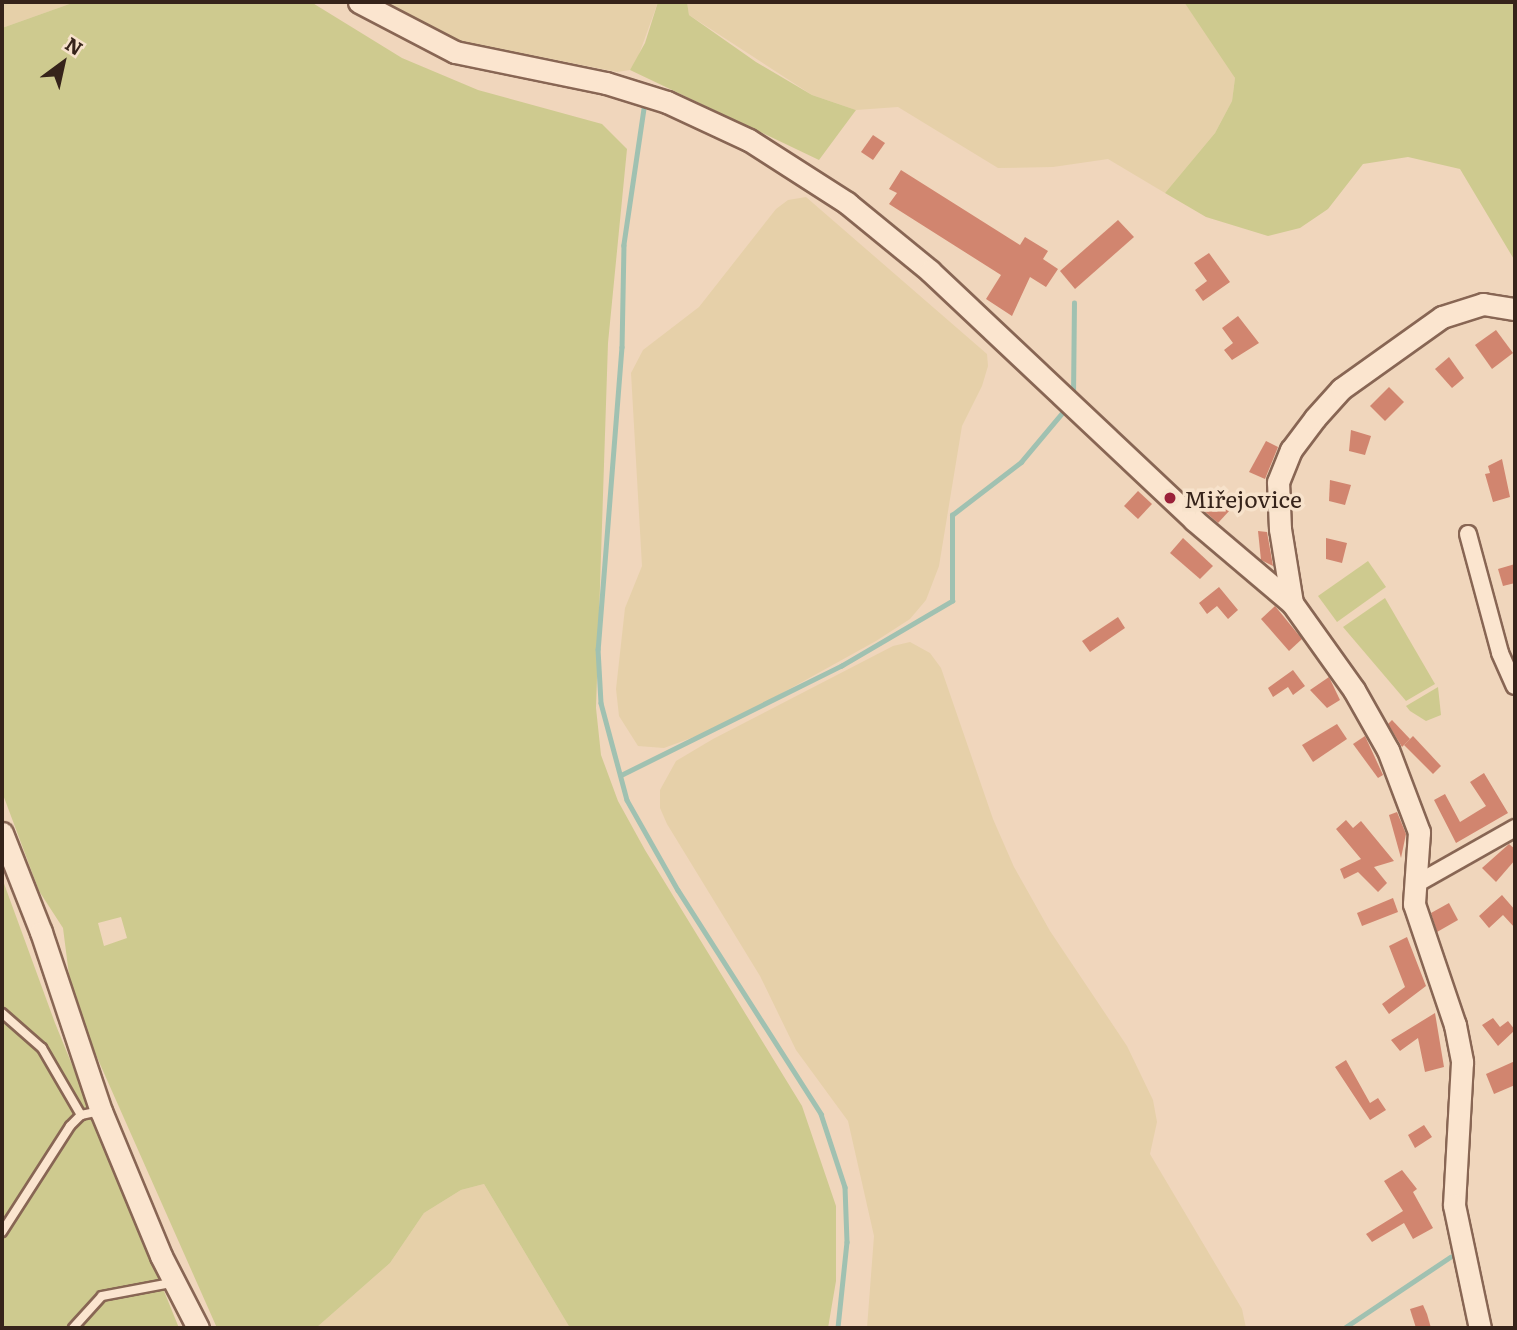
<!DOCTYPE html>
<html>
<head>
<meta charset="utf-8">
<style>
  body { margin:0 }
  #map { position:relative; width:1517px; height:1330px; overflow:hidden; background:#f0d6bc; font-family:Literata,serif }
  div>[style] { position:absolute }
  [style*='--x'] { left:calc(var(--x)*1px); top:calc(var(--y)*1px); width:calc(var(--w)*1px); rotate:calc(var(--a)*1deg) }
  .farmland>* { inset:0; background:#e6d0a9 }
  .green>* { inset:0; background:#ceca8f }
  .stream>* { height:4.5px; margin:-2.25px; padding:0 2.25px; transform-origin:2.25px; border-radius:2.25px; background:#a0c1b1 }
  .building>* { inset:0; background:#d1856f }
  .roads { filter:drop-shadow(2px 0 #886654) drop-shadow(-2px 0 #886654) drop-shadow(0 2px #886654) drop-shadow(0 -2px #886654) }
  .service>* { height:8px; margin:-4px; padding:0 4px; transform-origin:4px; border-radius:4px; background:#fbe5cf }
  .minor>* { height:16px; margin:-8px; padding:0 8px; transform-origin:8px; border-radius:8px; background:#fbe5cf }
  .tertiary>* { height:21px; margin:-10.5px; padding:0 10.5px; transform-origin:10.5px; border-radius:10.5px; background:#fbe5cf }
  .dots>* { width:19px; height:19px; translate:-50% -50%; box-sizing:border-box; border:4px solid #f7e2cb; border-radius:50% }
  span { translate:-50% -50%; white-space:nowrap; text-align:center; line-height:1.15; -webkit-text-stroke:7px #f7e2cb; paint-order:stroke }
  .poi-label { font-size:23px; color:#36231a }
  .left { translate:0 -50%; text-align:left }
  .frame { position:absolute; inset:0; border:4px solid #36231a; pointer-events:none }
  .north { position:absolute; left:28px; top:28px; width:70px; height:70px; -webkit-text-stroke:5px #f7e2cb; paint-order:stroke; rotate:33deg; font-size:19px; font-weight:700; line-height:28px; text-align:center; color:#36231a }
  .north::after { content:''; display:block; margin:auto; width:24px; height:32px; background:#36231a; clip-path:polygon(50% 0,100% 100%,50% 72%,0 100%) }
</style>
</head>
<body>
<div id="map">
  <div class="farmland">
    <i style="clip-path:polygon(2px 2px,75px 2px,2px 28px)"></i>
    <i style="clip-path:polygon(382px 2px,658px 2px,637px 60px,630px 70px,617px 72px,445px 38px)"></i>
    <i style="clip-path:polygon(687px 2px,1184px 2px,1228px 63px,1235px 78px,1232px 101px,1215px 133px,1165px 193px,1108px 159px,1053px 167px,998px 168px,898px 107px,856px 110px,812px 95px,689px 15px)"></i>
    <i style="clip-path:polygon(806px 197px,987px 354px,988px 366px,982px 386px,962px 426px,939px 566px,926px 600px,910px 619px,876px 641px,721px 727px,664px 748px,638px 746px,619px 716px,616px 689px,625px 608px,642px 566px,631px 373px,643px 350px,699px 307px,776px 209px,788px 200px)"></i>
    <i style="clip-path:polygon(910px 642px,930px 653px,941px 668px,993px 819px,1014px 867px,1050px 931px,1127px 1046px,1153px 1100px,1157px 1122px,1150px 1154px,1242px 1309px,1246px 1328px,867px 1328px,874px 1236px,848px 1121px,796px 1050px,760px 976px,667px 824px,660px 808px,660px 790px,676px 761px,713px 739px,893px 646px)"></i>
    <i style="clip-path:polygon(484px 1184px,570px 1328px,316px 1328px,390px 1263px,424px 1213px,461px 1190px)"></i>
  </div>
  <div class="green">
    <i style="clip-path:polygon(evenodd,75px 2px,311px 2px,402px 58px,478px 90px,602px 124px,627px 149px,608px 343px,596px 708px,601px 755px,618px 801px,645px 850px,802px 1106px,836px 1206px,836px 1281px,828px 1328px,570px 1328px,484px 1184px,461px 1190px,424px 1213px,390px 1263px,316px 1328px,217px 1328px,88px 1037px,69px 975px,63px 928px,39px 891px,2px 792px,2px 28px,75px 2px,121px 917px,127px 938px,104px 946px,98px 923px,121px 917px)"></i>
    <i style="clip-path:polygon(658px 2px,687px 2px,689px 15px,756px 62px,812px 95px,856px 110px,819px 160px,630px 70px,645px 43px)"></i>
    <i style="clip-path:polygon(1184px 2px,1515px 2px,1515px 261px,1460px 169px,1408px 157px,1363px 164px,1328px 209px,1300px 228px,1268px 236px,1206px 217px,1165px 193px,1215px 133px,1232px 101px,1235px 78px)"></i>
    <i style="clip-path:polygon(1368px 561px,1386px 587px,1337px 622px,1318px 596px)"></i>
    <i style="clip-path:polygon(1385px 598px,1435px 684px,1406px 701px,1343px 627px)"></i>
    <i style="clip-path:polygon(1438px 687px,1441px 715px,1426px 721px,1410px 711px,1406px 706px)"></i>
    <i style="clip-path:polygon(2px 878px,55px 1023px,179px 1328px,2px 1328px)"></i>
  </div>
  <div class="stream">
    <i style="--x:645;--y:102;--w:145;--a:98.4"></i>
    <i style="--x:624;--y:245;--w:102;--a:91.1"></i>
    <i style="--x:622;--y:347;--w:303;--a:94.5"></i>
    <i style="--x:598;--y:649;--w:54;--a:86.8"></i>
    <i style="--x:601;--y:703;--w:100;--a:75"></i>
    <i style="--x:627;--y:800;--w:103;--a:60.5"></i>
    <i style="--x:678;--y:890;--w:266;--a:57.4"></i>
    <i style="--x:821;--y:1114;--w:77;--a:71.8"></i>
    <i style="--x:845;--y:1187;--w:55;--a:87.9"></i>
    <i style="--x:847;--y:1242;--w:86;--a:96"></i>
    <i style="--x:1073;--y:397;--w:94;--a:-89.4"></i>
    <i style="--x:621;--y:775;--w:246;--a:-26.4"></i>
    <i style="--x:841;--y:666;--w:129;--a:-30.4"></i>
    <i style="--x:952;--y:601;--w:86;--a:-90"></i>
    <i style="--x:952;--y:515;--w:87;--a:-37.5"></i>
    <i style="--x:1021;--y:462;--w:72;--a:-50.1"></i>
    <i style="--x:1344;--y:1328;--w:128;--a:-33.8"></i>
  </div>
  <div class="building">
    <i style="clip-path:polygon(873px 135px,885px 143px,873px 160px,861px 152px)"></i>
    <i style="clip-path:polygon(901px 170px,1020px 245px,1025px 237px,1048px 251px,1043px 259px,1058px 269px,1046px 287px,1030px 277px,1012px 316px,986px 299px,1001px 275px,889px 204px,897px 193px,889px 189px)"></i>
    <i style="clip-path:polygon(1118px 220px,1134px 237px,1075px 289px,1060px 271px)"></i>
    <i style="clip-path:polygon(1209px 253px,1230px 282px,1203px 301px,1195px 290px,1207px 281px,1194px 263px)"></i>
    <i style="clip-path:polygon(1238px 316px,1259px 343px,1232px 360px,1224px 350px,1233px 343px,1222px 328px)"></i>
    <i style="clip-path:polygon(1496px 330px,1513px 353px,1492px 369px,1475px 345px)"></i>
    <i style="clip-path:polygon(1449px 357px,1464px 378px,1452px 388px,1435px 369px)"></i>
    <i style="clip-path:polygon(1389px 387px,1404px 402px,1385px 421px,1370px 406px)"></i>
    <i style="clip-path:polygon(1351px 430px,1371px 436px,1365px 455px,1349px 451px)"></i>
    <i style="clip-path:polygon(1266px 441px,1278px 447px,1265px 479px,1249px 472px)"></i>
    <i style="clip-path:polygon(1502px 459px,1510px 497px,1493px 502px,1485px 474px,1490px 473px,1488px 466px)"></i>
    <i style="clip-path:polygon(1330px 480px,1351px 485px,1345px 505px,1329px 501px)"></i>
    <i style="clip-path:polygon(1138px 491px,1152px 504px,1138px 519px,1124px 506px)"></i>
    <i style="clip-path:polygon(1215px 496px,1230px 510px,1218px 523px,1202px 509px)"></i>
    <i style="clip-path:polygon(1258px 531px,1267px 532px,1273px 566px,1261px 560px)"></i>
    <i style="clip-path:polygon(1183px 538px,1213px 566px,1200px 579px,1170px 553px)"></i>
    <i style="clip-path:polygon(1326px 538px,1347px 543px,1342px 563px,1326px 559px)"></i>
    <i style="clip-path:polygon(1515px 564px,1515px 583px,1503px 586px,1498px 569px)"></i>
    <i style="clip-path:polygon(1219px 587px,1238px 610px,1228px 619px,1217px 606px,1207px 614px,1199px 603px)"></i>
    <i style="clip-path:polygon(1275px 606px,1302px 639px,1289px 651px,1261px 619px)"></i>
    <i style="clip-path:polygon(1118px 617px,1125px 628px,1090px 652px,1082px 641px)"></i>
    <i style="clip-path:polygon(1293px 670px,1305px 686px,1293px 695px,1288px 687px,1273px 697px,1268px 688px)"></i>
    <i style="clip-path:polygon(1329px 677px,1340px 700px,1327px 708px,1310px 690px)"></i>
    <i style="clip-path:polygon(1392px 720px,1410px 739px,1402px 747px,1388px 724px)"></i>
    <i style="clip-path:polygon(1337px 724px,1347px 739px,1313px 762px,1302px 745px)"></i>
    <i style="clip-path:polygon(1365px 736px,1383px 775px,1378px 778px,1353px 744px)"></i>
    <i style="clip-path:polygon(1413px 736px,1441px 766px,1433px 774px,1404px 745px)"></i>
    <i style="clip-path:polygon(1484px 773px,1508px 813px,1456px 843px,1434px 800px,1445px 794px,1460px 822px,1486px 806px,1470px 782px)"></i>
    <i style="clip-path:polygon(1397px 812px,1406px 834px,1401px 858px,1389px 815px)"></i>
    <i style="clip-path:polygon(1346px 820px,1353px 828px,1361px 821px,1394px 861px,1374px 867px,1387px 883px,1378px 892px,1358px 872px,1344px 879px,1340px 869px,1361px 859px,1336px 829px)"></i>
    <i style="clip-path:polygon(1509px 844px,1515px 849px,1515px 860px,1496px 882px,1482px 868px)"></i>
    <i style="clip-path:polygon(1502px 895px,1515px 910px,1515px 928px,1503px 915px,1489px 928px,1479px 916px)"></i>
    <i style="clip-path:polygon(1393px 898px,1398px 912px,1362px 926px,1357px 913px)"></i>
    <i style="clip-path:polygon(1449px 903px,1458px 920px,1437px 932px,1431px 913px)"></i>
    <i style="clip-path:polygon(1407px 937px,1426px 986px,1389px 1014px,1382px 1004px,1405px 987px,1389px 946px)"></i>
    <i style="clip-path:polygon(1435px 1013px,1444px 1067px,1425px 1072px,1418px 1038px,1400px 1051px,1391px 1040px)"></i>
    <i style="clip-path:polygon(1493px 1018px,1500px 1027px,1508px 1021px,1515px 1030px,1498px 1046px,1482px 1025px)"></i>
    <i style="clip-path:polygon(1346px 1060px,1370px 1103px,1378px 1098px,1386px 1110px,1370px 1120px,1335px 1067px)"></i>
    <i style="clip-path:polygon(1515px 1061px,1515px 1085px,1494px 1094px,1486px 1074px)"></i>
    <i style="clip-path:polygon(1424px 1125px,1432px 1137px,1415px 1148px,1408px 1135px)"></i>
    <i style="clip-path:polygon(1402px 1170px,1417px 1189px,1413px 1192px,1433px 1228px,1413px 1239px,1404px 1223px,1372px 1242px,1366px 1234px,1403px 1211px,1384px 1181px)"></i>
    <i style="clip-path:polygon(1423px 1305px,1427px 1314px,1431px 1328px,1416px 1328px,1410px 1309px)"></i>
  </div>
  <div class="roads">
    <div class="service">
      <i style="--x:2;--y:1013;--w:53;--a:41.2"></i>
      <i style="--x:42;--y:1048;--w:78;--a:59.8"></i>
      <i style="--x:2;--y:1232;--w:126;--a:-57.3"></i>
      <i style="--x:70;--y:1126;--w:16;--a:-45"></i>
      <i style="--x:81;--y:1115;--w:19;--a:-12"></i>
      <i style="--x:73;--y:1328;--w:43;--a:-47.8"></i>
      <i style="--x:102;--y:1296;--w:70;--a:-10.7"></i>
    </div>
    <div class="minor">
      <i style="--x:1468;--y:534;--w:123;--a:74.9"></i>
      <i style="--x:1500;--y:653;--w:36;--a:66"></i>
      <i style="--x:1416;--y:884;--w:114;--a:-29.5"></i>
    </div>
    <div class="tertiary">
      <i style="--x:359;--y:2;--w:108;--a:27.5"></i>
      <i style="--x:455;--y:52;--w:154;--a:11.6"></i>
      <i style="--x:606;--y:83;--w:64;--a:17.3"></i>
      <i style="--x:667;--y:102;--w:90;--a:24.9"></i>
      <i style="--x:749;--y:140;--w:117;--a:32.7"></i>
      <i style="--x:847;--y:203;--w:107;--a:39.3"></i>
      <i style="--x:930;--y:271;--w:363;--a:43.3"></i>
      <i style="--x:1194;--y:520;--w:128;--a:40.3"></i>
      <i style="--x:1292;--y:603;--w:107;--a:54.5"></i>
      <i style="--x:1354;--y:690;--w:69;--a:60.5"></i>
      <i style="--x:1388;--y:750;--w:88;--a:69.3"></i>
      <i style="--x:1419;--y:832;--w:72;--a:94"></i>
      <i style="--x:1414;--y:904;--w:128;--a:71.3"></i>
      <i style="--x:1455;--y:1025;--w:38;--a:79"></i>
      <i style="--x:1462;--y:1062;--w:143;--a:93.2"></i>
      <i style="--x:1454;--y:1205;--w:126;--a:78.1"></i>
      <i style="--x:1292;--y:603;--w:75;--a:-99.2"></i>
      <i style="--x:1280;--y:529;--w:47;--a:-92.4"></i>
      <i style="--x:1278;--y:482;--w:35;--a:-68"></i>
      <i style="--x:1291;--y:450;--w:40;--a:-53"></i>
      <i style="--x:1315;--y:418;--w:39;--a:-48"></i>
      <i style="--x:1341;--y:389;--w:124;--a:-35.5"></i>
      <i style="--x:1442;--y:317;--w:43;--a:-17.6"></i>
      <i style="--x:1483;--y:304;--w:32;--a:9"></i>
      <i style="--x:2;--y:833;--w:106;--a:68.5"></i>
      <i style="--x:41;--y:932;--w:189;--a:71.5"></i>
      <i style="--x:101;--y:1111;--w:157;--a:67.5"></i>
      <i style="--x:161;--y:1256;--w:81;--a:62.8"></i>
    </div>
  </div>
  <div class="dots">
    <i style="left:1170px;top:498px;background:#9a2139"></i>
  </div>
  <div class="poi-label">
    <span class="left" style="left:1184px;top:498px">Miřejovice</span>
  </div>
  <div class="frame"></div>
  <div class="north">N</div>
</div>
</body>
</html>
